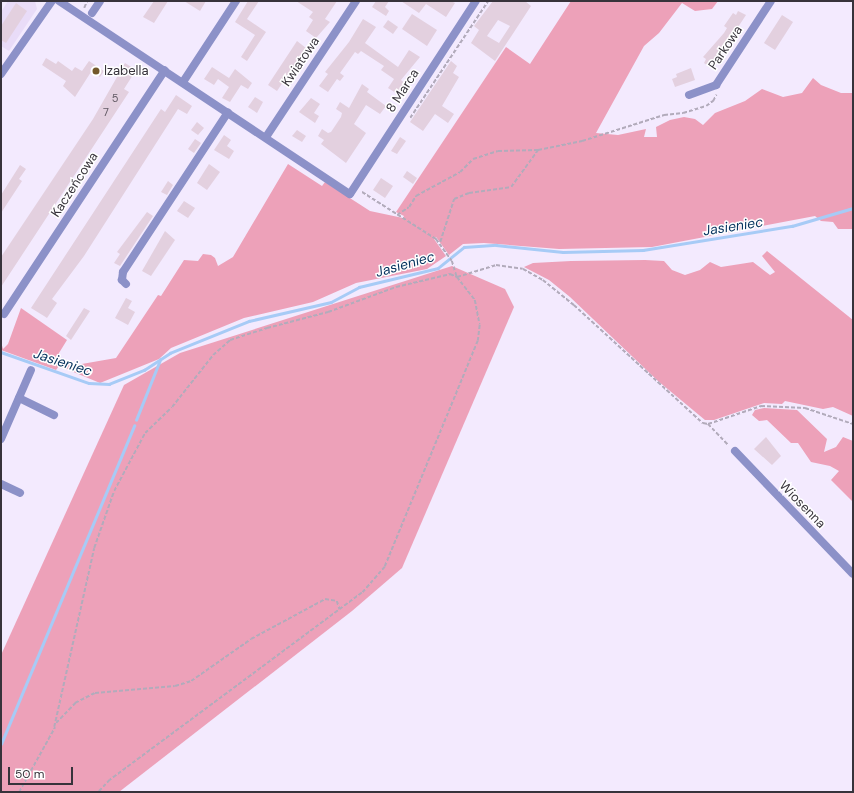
<!DOCTYPE html>
<html>
<head>
<meta charset="utf-8">
<style>
  body { margin:0 }
  #map { position:relative; width:854px; height:793px; overflow:hidden; background:#f3eafe; font-family:"DM Sans",sans-serif }
  div>[style] { position:absolute }
  [style*='--x'] { left:calc(var(--x)*1px); top:calc(var(--y)*1px); width:calc(var(--w)*1px); rotate:calc(var(--a)*1deg) }
  .built>* { inset:0; background:#e9dcf8 }
  .green>* { inset:0; background:#eda1b9 }
  .stream>* { height:2.5px; margin:-1.25px; padding:0 1.25px; transform-origin:1.25px; border-radius:1.25px; background:#a7cbf6 }
  .building>* { inset:0; background:#e3d0df }
  .path>* { height:1.5px; margin-top:-0.75px; transform-origin:0; background:repeating-linear-gradient(90deg,#b2abbb 0 4px,transparent 0 6px) }
  .street>* { height:8px; margin:-4px; padding:0 4px; transform-origin:4px; border-radius:4px; background:#8c91c8 }
  .dots>* { width:11px; height:11px; translate:-50% -50%; box-sizing:border-box; border:2px solid #fff; border-radius:50% }
  span { translate:-50% -50%; white-space:nowrap; text-align:center; line-height:1.15; -webkit-text-stroke:3px #fff; paint-order:stroke }
  .number-label { font-size:11px; color:#625a64 }
  .number-label span { -webkit-text-stroke-width:0 }
  .street-label { font-size:13px; color:#37333b }
  .poi-label { font-size:13px; color:#37333b }
  .left { translate:0 -50%; text-align:left }
  .water-label { font-size:14px; color:#07335e; font-style:italic }
  .frame { position:absolute; inset:0; border:2px solid #37333b; pointer-events:none }
  .scale { position:absolute; left:8px; top:767px; width:65px; height:18px; box-sizing:border-box; border:2px solid #37333b; border-top:0; padding-left:5px; font-size:12px; line-height:14px; white-space:nowrap; color:#37333b; -webkit-text-stroke:3px #fff; paint-order:stroke }
</style>
</head>
<body>
<div id="map">
  <div class="built">
    <i style="clip-path:polygon(8px 1px,35px 1px,37px 9px,9px 51px,1px 46px,1px 12px)"></i>
  </div>
  <div class="green">
    <i style="clip-path:polygon(571px 1px,718px 1px,712px 9px,695px 11px,682px 3px,659px 33px,644px 46px,596px 133px,618px 135px,646px 129px,644px 137px,657px 137px,656px 127px,670px 120px,684px 117px,695px 119px,703px 125px,715px 113px,745px 101px,762px 89px,783px 97px,802px 93px,813px 78px,821px 85px,841px 93px,853px 93px,853px 229px,838px 229px,833px 222px,821px 221px,815px 216px,652px 247px,559px 249px,484px 243px,463px 244px,449px 255px,436px 237px,434px 239px,446px 256px,427px 269px,356px 283px,313px 302px,244px 318px,171px 348px,159px 359px,100px 383px,59px 366px,56px 370px,1px 350px,1px 342px,3px 349px,8px 344px,21px 308px,67px 340px,59px 353px,60px 364px,76px 365px,116px 358px,158px 295px,161px 296px,184px 260px,198px 261px,203px 254px,211px 255px,215px 258px,218px 266px,233px 257px,288px 164px,322px 186px,325px 182px,370px 211px,403px 218px,404px 216px,396px 212px,506px 47px,530px 64px)"></i>
    <i style="clip-path:polygon(767px 251px,853px 320px,853px 416px,833px 407px,823px 409px,785px 401px,782px 404px,764px 403px,714px 420px,705px 420px,658px 381px,570px 297px,549px 280px,524px 267px,533px 263px,571px 261px,645px 260px,664px 261px,672px 270px,685px 275px,700px 270px,710px 262px,721px 267px,753px 262px,770px 275px,775px 272px,762px 256px)"></i>
    <i style="clip-path:polygon(452px 266px,505px 289px,514px 307px,402px 568px,352px 611px,119px 792px,1px 792px,1px 655px,124px 385px,180px 353px)"></i>
    <i style="clip-path:polygon(764px 408px,797px 410px,827px 439px,824px 452px,836px 447px,843px 437px,853px 441px,853px 502px,831px 480px,839px 471px,830px 466px,811px 462px,798px 443px,791px 443px,767px 420px,759px 421px,752px 415px,755px 410px)"></i>
  </div>
  <div class="stream">
    <i style="--x:1;--y:352;--w:93;--a:19.4"></i>
    <i style="--x:89;--y:383;--w:20;--a:3"></i>
    <i style="--x:109;--y:384;--w:38;--a:-22"></i>
    <i style="--x:144;--y:370;--w:31;--a:-33"></i>
    <i style="--x:170;--y:353;--w:85;--a:-22.1"></i>
    <i style="--x:249;--y:321;--w:84;--a:-13"></i>
    <i style="--x:331;--y:302;--w:32;--a:-28"></i>
    <i style="--x:359;--y:287;--w:81;--a:-13.5"></i>
    <i style="--x:438;--y:268;--w:33;--a:-39"></i>
    <i style="--x:464;--y:247;--w:32;--a:-4"></i>
    <i style="--x:496;--y:245;--w:67;--a:6"></i>
    <i style="--x:563;--y:252;--w:80;--a:-1.4"></i>
    <i style="--x:643;--y:250;--w:151;--a:-9.2"></i>
    <i style="--x:792;--y:226;--w:64;--a:-16.4"></i>
    <i style="--x:136;--y:420;--w:65;--a:-68.2"></i>
    <i style="--x:1;--y:744;--w:345;--a:-67.3"></i>
  </div>
  <div class="building">
    <i style="clip-path:polygon(154px 1px,168px 1px,154px 23px,143px 17px)"></i>
    <i style="clip-path:polygon(184px 1px,206px 1px,200px 11px)"></i>
    <i style="clip-path:polygon(248px 1px,259px 1px,247px 19px,266px 32px,247px 61px,241px 57px,255px 35px,235px 22px)"></i>
    <i style="clip-path:polygon(296px 1px,337px 1px,325px 19px,330px 22px,316px 38px,306px 31px,313px 20px,309px 17px,313px 12px)"></i>
    <i style="clip-path:polygon(376px 1px,389px 1px,385px 7px,389px 11px,386px 16px,372px 7px)"></i>
    <i style="clip-path:polygon(401px 1px,451px 1px,455px 3px,446px 17px,426px 4px,419px 13px)"></i>
    <i style="clip-path:polygon(evenodd,493px 1px,525px 1px,531px 6px,495px 61px,471px 43px,479px 30px,474px 26px,493px 1px,498px 20px,510px 26px,499px 43px,487px 36px,498px 20px)"></i>
    <i style="clip-path:polygon(16px 3px,27px 11px,6px 43px,1px 40px,1px 26px)"></i>
    <i style="clip-path:polygon(738px 11px,746px 15px,711px 68px,704px 63px,706px 59px,703px 57px,724px 33px,727px 28px,724px 26px,733px 13px,736px 15px)"></i>
    <i style="clip-path:polygon(412px 14px,437px 30px,427px 46px,402px 29px)"></i>
    <i style="clip-path:polygon(782px 15px,793px 22px,775px 50px,764px 43px)"></i>
    <i style="clip-path:polygon(363px 19px,376px 27px,365px 43px,398px 67px,409px 50px,420px 57px,401px 80px,406px 84px,399px 95px,388px 88px,394px 79px,381px 70px,384px 66px,361px 51px,358px 54px,355px 52px,340px 73px,344px 76px,340px 81px,337px 79px,328px 92px,319px 86px,328px 74px,325px 72px,349px 42px)"></i>
    <i style="clip-path:polygon(388px 20px,398px 27px,393px 34px,383px 27px)"></i>
    <i style="clip-path:polygon(297px 41px,306px 48px,277px 91px,268px 85px)"></i>
    <i style="clip-path:polygon(46px 58px,56px 64px,58px 61px,72px 71px,75px 67px,82px 71px,89px 61px,104px 71px,100px 77px,91px 72px,75px 97px,63px 86px,66px 81px,42px 65px)"></i>
    <i style="clip-path:polygon(451px 61px,457px 66px,453px 73px,459px 77px,442px 106px,454px 114px,448px 123px,435px 114px,423px 131px,410px 122px)"></i>
    <i style="clip-path:polygon(125px 63px,136px 70px,124px 89px,129px 92px,1px 287px,1px 257px,93px 119px)"></i>
    <i style="clip-path:polygon(212px 67px,229px 78px,235px 69px,252px 83px,248px 89px,241px 85px,230px 102px,222px 98px,229px 87px,218px 79px,214px 85px,204px 79px)"></i>
    <i style="clip-path:polygon(691px 68px,695px 80px,675px 87px,672px 79px,677px 77px,676px 74px)"></i>
    <i style="clip-path:polygon(362px 84px,369px 89px,367px 92px,386px 106px,380px 114px,366px 105px,354px 124px,366px 133px,346px 163px,321px 144px,324px 140px,318px 136px,322px 129px,328px 133px,331px 132px,341px 117px,342px 113px,336px 109px,340px 102px,349px 108px)"></i>
    <i style="clip-path:polygon(176px 95px,192px 106px,187px 114px,178px 109px,84px 256px,52px 299px,57px 303px,47px 318px,44px 316px,31px 308px,161px 109px,165px 112px)"></i>
    <i style="clip-path:polygon(255px 97px,263px 102px,257px 113px,248px 107px)"></i>
    <i style="clip-path:polygon(311px 98px,320px 104px,314px 113px,319px 116px,315px 123px,299px 112px)"></i>
    <i style="clip-path:polygon(197px 122px,204px 128px,198px 135px,191px 130px)"></i>
    <i style="clip-path:polygon(297px 130px,306px 136px,302px 142px,292px 136px)"></i>
    <i style="clip-path:polygon(224px 135px,231px 140px,227px 146px,234px 151px,229px 159px,214px 150px)"></i>
    <i style="clip-path:polygon(400px 137px,406px 141px,397px 154px,391px 151px)"></i>
    <i style="clip-path:polygon(195px 139px,201px 143px,194px 153px,188px 149px)"></i>
    <i style="clip-path:polygon(209px 164px,220px 172px,207px 190px,197px 183px)"></i>
    <i style="clip-path:polygon(20px 165px,26px 169px,19px 179px,22px 181px,1px 213px,1px 195px)"></i>
    <i style="clip-path:polygon(407px 171px,417px 178px,413px 184px,403px 177px)"></i>
    <i style="clip-path:polygon(381px 178px,393px 186px,385px 198px,373px 190px)"></i>
    <i style="clip-path:polygon(168px 181px,173px 185px,167px 195px,161px 192px)"></i>
    <i style="clip-path:polygon(184px 201px,195px 208px,188px 218px,177px 211px)"></i>
    <i style="clip-path:polygon(147px 212px,153px 216px,120px 266px,114px 263px,120px 254px,117px 252px)"></i>
    <i style="clip-path:polygon(165px 231px,175px 240px,151px 276px,142px 271px)"></i>
    <i style="clip-path:polygon(126px 298px,132px 301px,128px 308px,135px 312px,128px 325px,115px 318px)"></i>
    <i style="clip-path:polygon(84px 308px,90px 311px,71px 340px,66px 336px)"></i>
    <i style="clip-path:polygon(766px 437px,781px 456px,772px 465px,754px 449px)"></i>
  </div>
  <div class="path">
    <i style="--x:84;--y:8;--w:8;--a:-67"></i>
    <i style="--x:410;--y:118;--w:141;--a:-56.3"></i>
    <i style="--x:362;--y:192;--w:88;--a:32.4"></i>
    <i style="--x:436;--y:239;--w:27;--a:54"></i>
    <i style="--x:452;--y:261;--w:17;--a:73"></i>
    <i style="--x:457;--y:277;--w:41;--a:-17.1"></i>
    <i style="--x:496;--y:265;--w:27;--a:8"></i>
    <i style="--x:523;--y:269;--w:23;--a:29"></i>
    <i style="--x:543;--y:280;--w:40;--a:39"></i>
    <i style="--x:574;--y:305;--w:175;--a:42.5"></i>
    <i style="--x:703;--y:423;--w:5;--a:11"></i>
    <i style="--x:708;--y:424;--w:56;--a:-18.8"></i>
    <i style="--x:761;--y:406;--w:44;--a:2.6"></i>
    <i style="--x:805;--y:408;--w:51;--a:18.4"></i>
    <i style="--x:397;--y:215;--w:14;--a:-34"></i>
    <i style="--x:409;--y:207;--w:13;--a:-58"></i>
    <i style="--x:416;--y:196;--w:50;--a:-28.6"></i>
    <i style="--x:460;--y:172;--w:18;--a:-45"></i>
    <i style="--x:473;--y:159;--w:26;--a:-18"></i>
    <i style="--x:498;--y:151;--w:40;--a:-1.4"></i>
    <i style="--x:440;--y:242;--w:45;--a:-72"></i>
    <i style="--x:454;--y:199;--w:16;--a:-22"></i>
    <i style="--x:469;--y:193;--w:42;--a:-8.1"></i>
    <i style="--x:511;--y:187;--w:46;--a:-53.9"></i>
    <i style="--x:538;--y:150;--w:45;--a:-11.6"></i>
    <i style="--x:582;--y:141;--w:86;--a:-17.6"></i>
    <i style="--x:664;--y:115;--w:19;--a:-6"></i>
    <i style="--x:683;--y:113;--w:24;--a:-17"></i>
    <i style="--x:706;--y:106;--w:9;--a:-36"></i>
    <i style="--x:713;--y:101;--w:7;--a:-63"></i>
    <i style="--x:708;--y:424;--w:30;--a:46"></i>
    <i style="--x:56;--y:723;--w:28;--a:-46"></i>
    <i style="--x:75;--y:703;--w:22;--a:-27"></i>
    <i style="--x:95;--y:693;--w:80;--a:-5"></i>
    <i style="--x:175;--y:686;--w:17;--a:-17"></i>
    <i style="--x:191;--y:681;--w:73;--a:-35"></i>
    <i style="--x:251;--y:639;--w:84;--a:-28.4"></i>
    <i style="--x:325;--y:599;--w:12;--a:9"></i>
    <i style="--x:337;--y:601;--w:9;--a:72"></i>
    <i style="--x:54;--y:727;--w:183;--a:-77.4"></i>
    <i style="--x:94;--y:548;--w:60;--a:-70.7"></i>
    <i style="--x:114;--y:491;--w:66;--a:-61.9"></i>
    <i style="--x:145;--y:433;--w:37;--a:-44"></i>
    <i style="--x:172;--y:407;--w:66;--a:-51.7"></i>
    <i style="--x:213;--y:355;--w:23;--a:-41"></i>
    <i style="--x:230;--y:340;--w:39;--a:-18"></i>
    <i style="--x:267;--y:328;--w:63;--a:-14.7"></i>
    <i style="--x:328;--y:312;--w:72;--a:-20.2"></i>
    <i style="--x:396;--y:287;--w:56;--a:-13.5"></i>
    <i style="--x:450;--y:274;--w:8;--a:23"></i>
    <i style="--x:457;--y:277;--w:29;--a:52"></i>
    <i style="--x:475;--y:300;--w:25;--a:79"></i>
    <i style="--x:480;--y:325;--w:16;--a:97"></i>
    <i style="--x:478;--y:341;--w:244;--a:112.4"></i>
    <i style="--x:385;--y:567;--w:35;--a:131"></i>
    <i style="--x:362;--y:593;--w:314;--a:143.4"></i>
    <i style="--x:110;--y:780;--w:16;--a:133"></i>
    <i style="--x:19;--y:792;--w:74;--a:-61"></i>
  </div>
  <div class="street">
    <i style="--x:59;--y:1;--w:349;--a:33.6"></i>
    <i style="--x:350;--y:194;--w:230;--a:-56.9"></i>
    <i style="--x:92;--y:13;--w:14;--a:-56"></i>
    <i style="--x:1;--y:74;--w:89;--a:-55.1"></i>
    <i style="--x:183;--y:82;--w:97;--a:-56.8"></i>
    <i style="--x:689;--y:95;--w:29;--a:-20"></i>
    <i style="--x:716;--y:85;--w:100;--a:-56.8"></i>
    <i style="--x:266;--y:137;--w:163;--a:-56.5"></i>
    <i style="--x:126;--y:284;--w:6;--a:-135"></i>
    <i style="--x:122;--y:280;--w:8;--a:-83"></i>
    <i style="--x:123;--y:272;--w:191;--a:-56.7"></i>
    <i style="--x:4;--y:314;--w:292;--a:-56.6"></i>
    <i style="--x:19;--y:398;--w:39;--a:26"></i>
    <i style="--x:1;--y:439;--w:75;--a:-66.5"></i>
    <i style="--x:735;--y:451;--w:170;--a:46.2"></i>
    <i style="--x:1;--y:484;--w:21;--a:25"></i>
  </div>
  <div class="dots">
    <i style="left:96px;top:71px;background:#73592b"></i>
  </div>
  <div class="number-label">
    <span style="left:115px;top:98px">5</span>
    <span style="left:106px;top:112px">7</span>
  </div>
  <div class="street-label">
    <span style="left:726px;top:48px;rotate:-56deg">Parkowa</span>
    <span style="left:301px;top:62px;rotate:-56deg">Kwiatowa</span>
    <span style="left:403px;top:91px;rotate:-57deg">8 Marca</span>
    <span style="left:75px;top:185px;rotate:-57deg">Kaczeńcowa</span>
    <span style="left:802px;top:505px;rotate:46deg">Wiosenna</span>
  </div>
  <div class="poi-label">
    <span class="left" style="left:104px;top:71px">Izabella</span>
  </div>
  <div class="water-label">
    <span style="left:733px;top:226px;rotate:-9deg">Jasieniec</span>
    <span style="left:405px;top:264px;rotate:-16deg">Jasieniec</span>
    <span style="left:63px;top:362px;rotate:18deg">Jasieniec</span>
  </div>
  <div class="frame"></div>
  <div class="scale">50 m</div>
</div>
</body>
</html>
